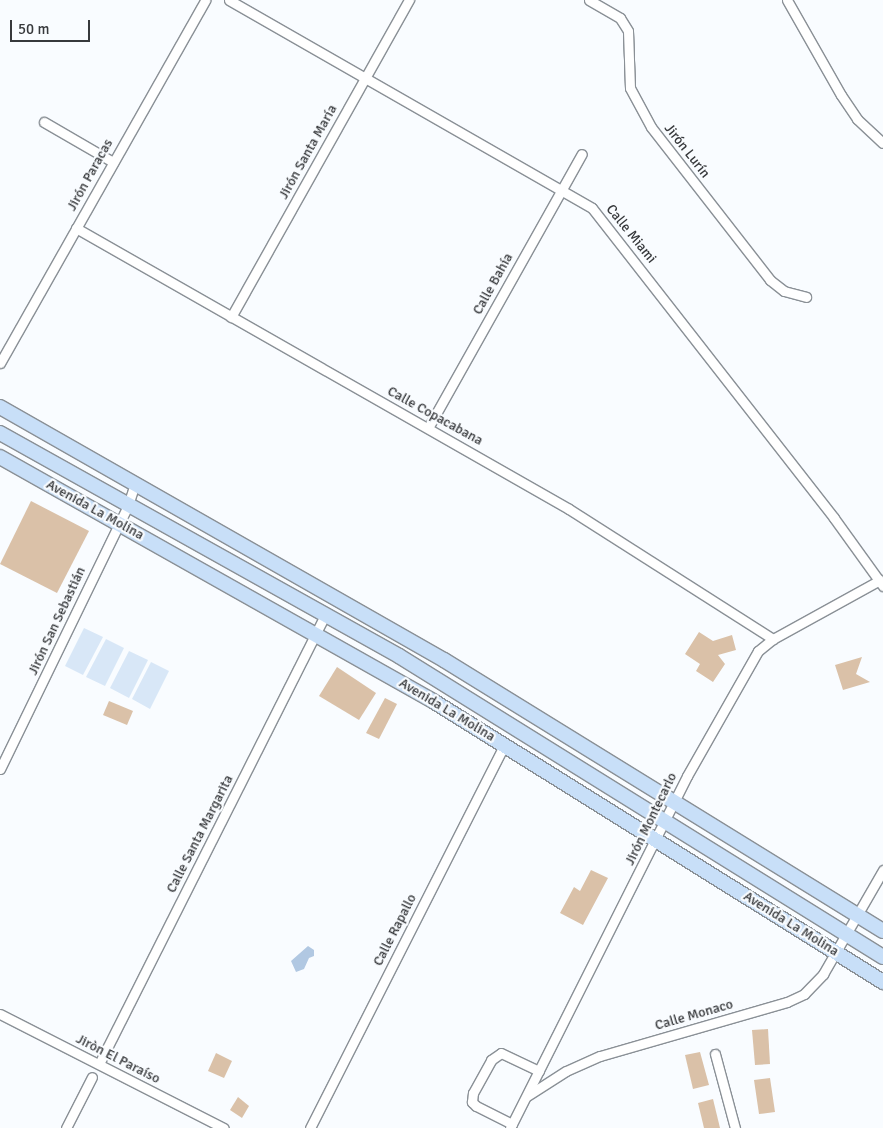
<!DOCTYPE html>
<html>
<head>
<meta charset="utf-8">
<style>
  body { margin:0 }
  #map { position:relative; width:883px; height:1128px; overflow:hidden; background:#f9fcff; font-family:Signika,sans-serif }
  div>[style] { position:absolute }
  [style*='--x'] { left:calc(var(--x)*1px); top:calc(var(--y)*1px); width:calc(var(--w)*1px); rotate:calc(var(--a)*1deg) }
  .green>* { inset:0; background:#d8e7f7 }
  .water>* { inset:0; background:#b1c8e2 }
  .building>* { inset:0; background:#dac1a8 }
  .roads { filter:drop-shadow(1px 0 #8a9096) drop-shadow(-1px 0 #8a9096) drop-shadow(0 1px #8a9096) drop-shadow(0 -1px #8a9096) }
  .street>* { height:9px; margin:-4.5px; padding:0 4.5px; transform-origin:4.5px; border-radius:4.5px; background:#fff }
  .primary>* { height:14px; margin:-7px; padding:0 7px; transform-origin:7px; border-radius:7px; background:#c8dff8 }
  span { translate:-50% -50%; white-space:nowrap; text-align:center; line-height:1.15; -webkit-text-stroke:4.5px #f9fcff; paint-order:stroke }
  .street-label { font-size:14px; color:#37393c }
  .scale { position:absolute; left:10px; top:20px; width:80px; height:22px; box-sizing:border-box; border:2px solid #37393c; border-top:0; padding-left:6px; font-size:15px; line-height:18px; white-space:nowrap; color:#37393c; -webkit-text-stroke:4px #f9fcff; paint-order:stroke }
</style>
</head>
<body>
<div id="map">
  <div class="green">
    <i style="clip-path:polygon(84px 628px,103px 637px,83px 675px,65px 666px)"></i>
    <i style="clip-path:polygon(106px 639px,124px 648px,105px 686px,86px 677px)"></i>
    <i style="clip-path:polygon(129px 651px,148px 660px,129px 698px,110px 688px)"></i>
    <i style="clip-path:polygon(151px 662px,169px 671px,150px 709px,132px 699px)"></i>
  </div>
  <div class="water">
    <i style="clip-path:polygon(308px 946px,314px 950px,314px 956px,309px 958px,304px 969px,296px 972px,291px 961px)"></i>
  </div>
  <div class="building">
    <i style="clip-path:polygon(31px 501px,89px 531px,57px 593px,0 564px)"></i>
    <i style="clip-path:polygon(699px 632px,713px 641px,732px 635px,736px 650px,718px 655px,725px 664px,713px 682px,696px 671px,700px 664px,685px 654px)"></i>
    <i style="clip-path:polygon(862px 657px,856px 674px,870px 682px,843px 690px,835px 665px)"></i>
    <i style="clip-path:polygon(337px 667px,376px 693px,359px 720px,319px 696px)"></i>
    <i style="clip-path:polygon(385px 698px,397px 704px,379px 739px,366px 733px)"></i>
    <i style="clip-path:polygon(109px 701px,133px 711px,127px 725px,103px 715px)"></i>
    <i style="clip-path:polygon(591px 870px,608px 878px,583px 925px,560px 913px,574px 887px,580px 891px)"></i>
    <i style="clip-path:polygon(768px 1029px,770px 1064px,755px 1065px,752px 1030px)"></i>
    <i style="clip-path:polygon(700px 1052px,709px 1085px,693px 1089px,685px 1055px)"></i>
    <i style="clip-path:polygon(216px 1053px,232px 1061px,224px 1078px,208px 1071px)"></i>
    <i style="clip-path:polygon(770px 1078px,775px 1112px,759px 1114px,754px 1080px)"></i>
    <i style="clip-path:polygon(238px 1097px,249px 1106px,242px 1118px,230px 1110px)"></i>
    <i style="clip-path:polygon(713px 1099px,720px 1128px,704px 1128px,698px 1103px)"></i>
  </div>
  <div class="roads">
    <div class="street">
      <i style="--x:229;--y:0;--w:418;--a:29.8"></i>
      <i style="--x:592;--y:208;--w:393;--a:52"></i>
      <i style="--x:834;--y:518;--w:84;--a:54.2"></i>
      <i style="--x:589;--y:0;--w:36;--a:30"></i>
      <i style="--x:620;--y:18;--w:15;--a:58"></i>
      <i style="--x:628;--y:31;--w:57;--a:88"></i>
      <i style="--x:630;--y:88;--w:44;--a:61.7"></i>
      <i style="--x:651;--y:127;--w:194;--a:52.1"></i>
      <i style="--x:770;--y:280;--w:18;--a:38"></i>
      <i style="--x:784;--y:291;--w:23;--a:15"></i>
      <i style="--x:787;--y:0;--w:109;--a:60.4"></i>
      <i style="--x:841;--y:95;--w:29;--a:56"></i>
      <i style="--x:857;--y:119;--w:35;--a:43"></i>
      <i style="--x:44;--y:122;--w:80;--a:30.1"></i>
      <i style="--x:76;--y:228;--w:567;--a:29.68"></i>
      <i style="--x:569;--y:509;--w:242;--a:32.5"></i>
      <i style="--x:231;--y:317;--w:364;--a:-60.7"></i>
      <i style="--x:0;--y:363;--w:417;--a:-60.5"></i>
      <i style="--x:428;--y:428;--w:314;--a:-60.7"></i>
      <i style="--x:0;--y:769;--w:293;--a:-64.1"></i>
      <i style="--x:128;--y:505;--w:22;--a:-72"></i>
      <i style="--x:0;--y:1014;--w:251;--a:27"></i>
      <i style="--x:715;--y:1054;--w:77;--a:74.9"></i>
      <i style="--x:99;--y:1064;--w:503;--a:-63.28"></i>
      <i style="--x:527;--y:1096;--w:46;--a:-32.7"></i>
      <i style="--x:566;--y:1071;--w:37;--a:-24"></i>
      <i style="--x:600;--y:1056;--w:195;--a:-16.1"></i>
      <i style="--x:787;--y:1002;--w:19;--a:-25"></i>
      <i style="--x:804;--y:994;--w:28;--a:-46"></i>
      <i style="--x:823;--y:974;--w:120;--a:-60"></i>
      <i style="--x:512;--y:1124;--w:40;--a:-153.4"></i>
      <i style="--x:476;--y:1106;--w:6;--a:-135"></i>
      <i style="--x:472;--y:1102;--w:9;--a:-84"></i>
      <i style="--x:473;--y:1093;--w:38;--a:-61"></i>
      <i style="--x:491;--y:1060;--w:12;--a:-35"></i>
      <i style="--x:501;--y:1053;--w:42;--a:25.3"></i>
      <i style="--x:66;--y:1128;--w:57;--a:-63"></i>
      <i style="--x:310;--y:1128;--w:431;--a:-63.1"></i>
      <i style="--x:510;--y:1128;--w:394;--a:-63.3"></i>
      <i style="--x:687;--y:776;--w:144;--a:-60.4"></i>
      <i style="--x:758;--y:651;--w:19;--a:-39"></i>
      <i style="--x:773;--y:639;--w:122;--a:-28.9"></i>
    </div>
    <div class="primary">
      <i style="--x:0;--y:407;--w:511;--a:29.68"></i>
      <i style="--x:444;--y:660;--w:516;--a:31.69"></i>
      <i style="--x:0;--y:433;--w:457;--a:29.2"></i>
      <i style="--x:399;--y:656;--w:570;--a:31.88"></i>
      <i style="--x:0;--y:457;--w:497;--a:29.4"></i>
      <i style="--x:433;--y:701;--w:531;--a:31.98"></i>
    </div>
  </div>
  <div class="street-label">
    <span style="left:687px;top:151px;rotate:52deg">Jirón Lurín</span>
    <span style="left:308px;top:152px;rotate:-61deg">Jirón Santa María</span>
    <span style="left:90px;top:175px;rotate:-61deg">Jirón Paracas</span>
    <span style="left:631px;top:234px;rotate:51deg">Calle Miami</span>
    <span style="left:493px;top:284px;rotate:-61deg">Calle Bahía</span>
    <span style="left:435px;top:416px;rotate:29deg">Calle Copacabana</span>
    <span style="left:95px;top:510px;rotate:29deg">Avenida La Molina</span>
    <span style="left:57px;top:621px;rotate:-65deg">Jirón San Sebastián</span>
    <span style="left:447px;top:710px;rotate:31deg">Avenida La Molina</span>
    <span style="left:651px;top:819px;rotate:-64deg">Jirón Montecarlo</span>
    <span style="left:200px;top:834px;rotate:-63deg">Calle Santa Margarita</span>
    <span style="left:791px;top:924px;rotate:32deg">Avenida La Molina</span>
    <span style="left:395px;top:930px;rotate:-63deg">Calle Rapallo</span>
    <span style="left:694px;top:1015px;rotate:-16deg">Calle Monaco</span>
    <span style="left:118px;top:1059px;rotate:27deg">Jiròn El Paraíso</span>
  </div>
  <div class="scale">50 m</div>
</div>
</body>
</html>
